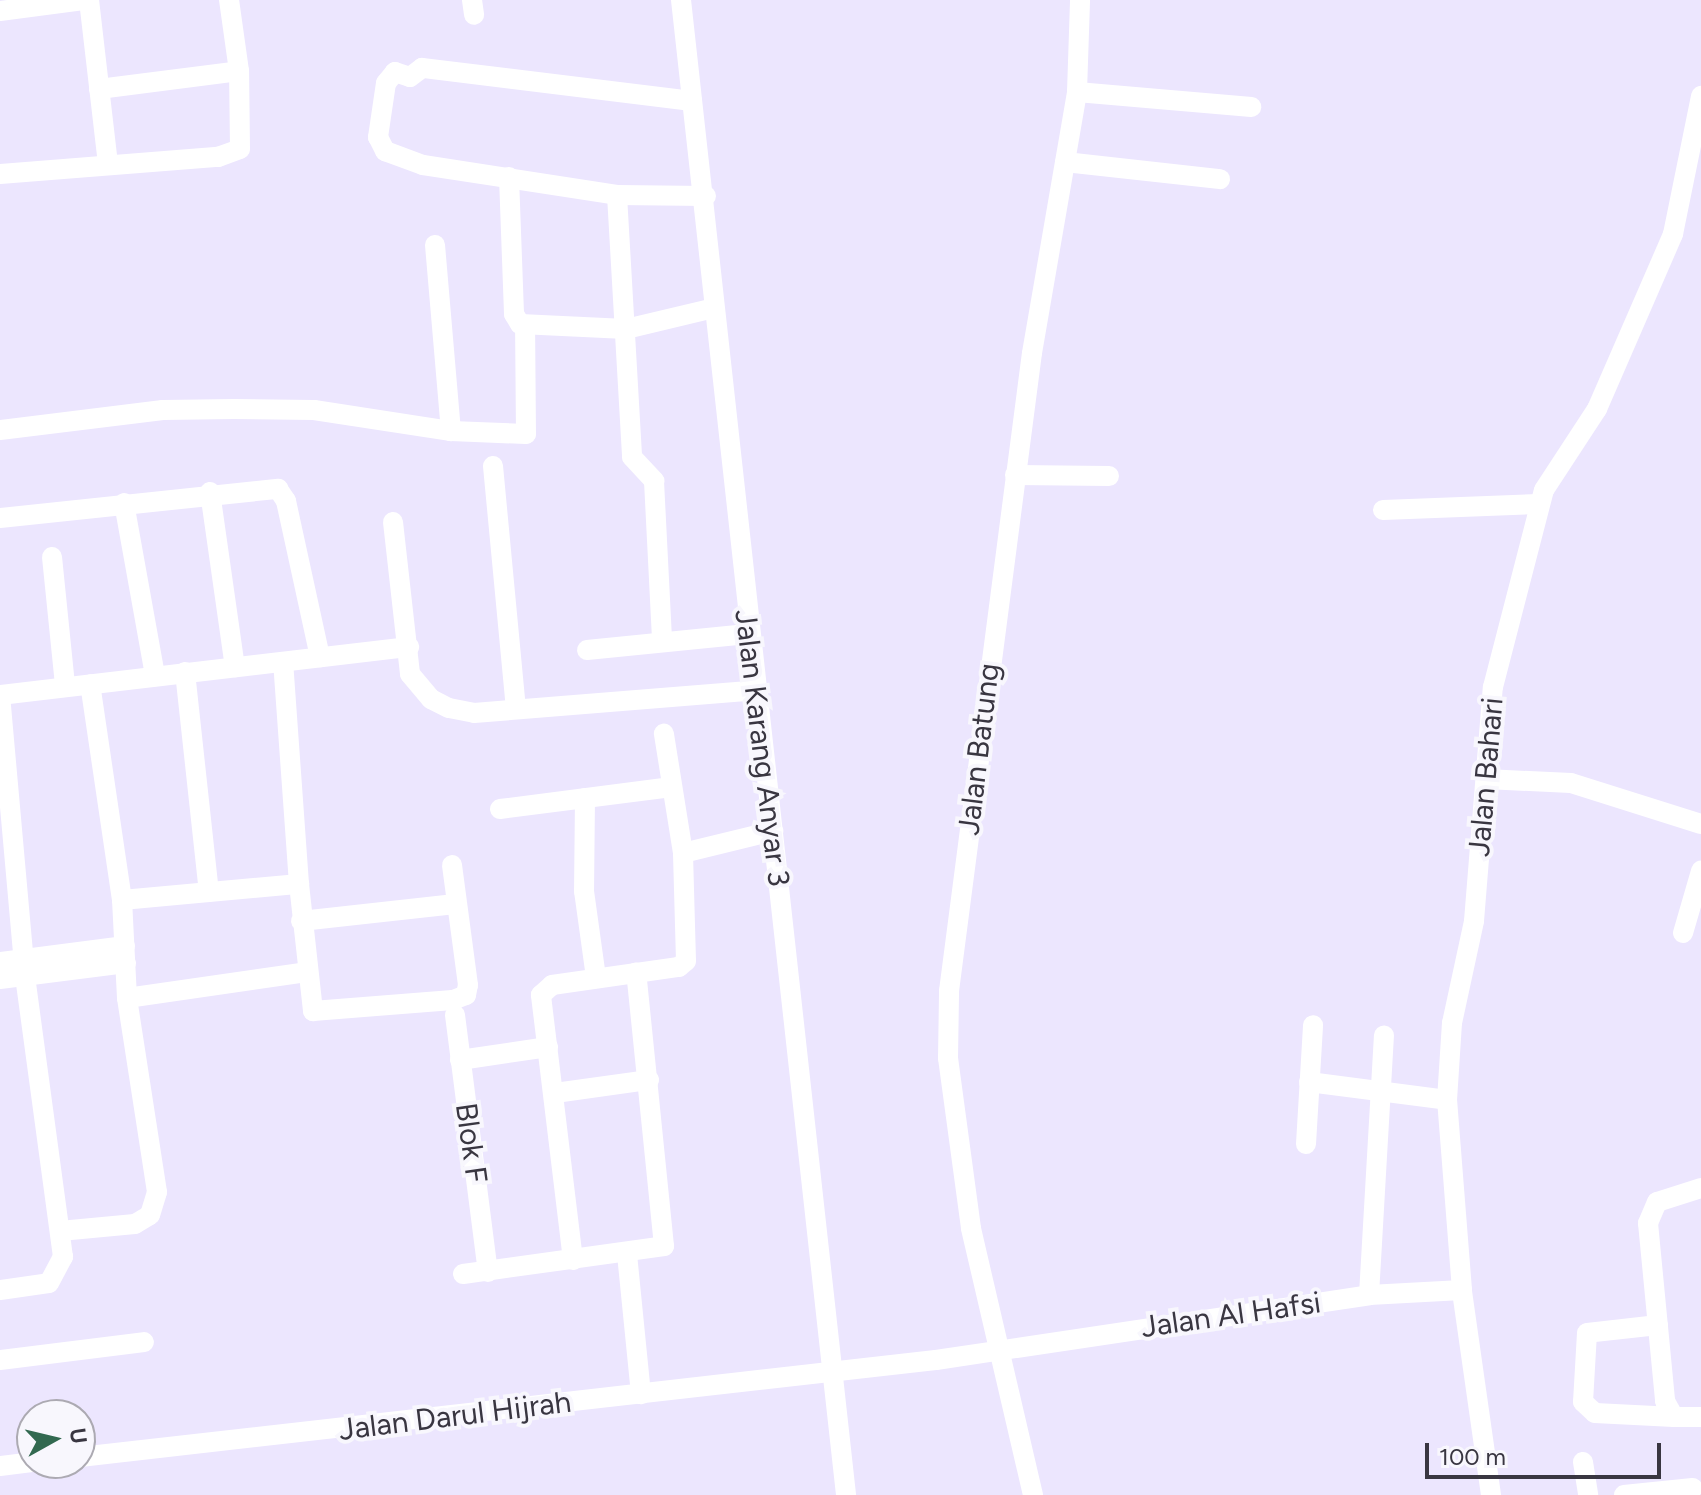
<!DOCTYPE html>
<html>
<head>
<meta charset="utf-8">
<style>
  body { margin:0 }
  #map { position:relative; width:1701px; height:1495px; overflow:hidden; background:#ece6fe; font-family:Figtree,sans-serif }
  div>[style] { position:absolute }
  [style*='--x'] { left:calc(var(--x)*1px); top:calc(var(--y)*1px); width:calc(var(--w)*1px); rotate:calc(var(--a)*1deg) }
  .minor>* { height:20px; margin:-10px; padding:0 10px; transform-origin:10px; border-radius:10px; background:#fff }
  span { translate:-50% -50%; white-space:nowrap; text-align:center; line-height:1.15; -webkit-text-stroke:8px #f8f7fd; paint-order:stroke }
  .street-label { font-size:30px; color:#393641 }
  .north { position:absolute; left:16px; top:1399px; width:80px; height:80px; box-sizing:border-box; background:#f8f7fd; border:2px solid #acaab2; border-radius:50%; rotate:82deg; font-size:22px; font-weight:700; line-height:32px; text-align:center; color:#393641 }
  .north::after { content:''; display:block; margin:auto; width:28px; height:36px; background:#326950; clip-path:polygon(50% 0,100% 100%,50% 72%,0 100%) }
  .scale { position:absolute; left:1425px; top:1443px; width:236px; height:36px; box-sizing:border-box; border:4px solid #393641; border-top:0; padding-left:10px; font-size:24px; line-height:28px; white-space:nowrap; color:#393641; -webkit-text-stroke:6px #f8f7fd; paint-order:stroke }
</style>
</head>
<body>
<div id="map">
  <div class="minor">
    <i style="--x:89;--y:0;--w:166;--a:83.4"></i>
    <i style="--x:472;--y:0;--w:15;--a:82"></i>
    <i style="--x:681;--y:0;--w:1504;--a:83.7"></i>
    <i style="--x:0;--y:11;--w:86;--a:-7.4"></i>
    <i style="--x:99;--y:89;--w:141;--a:-7.3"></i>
    <i style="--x:1077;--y:92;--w:175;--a:4.9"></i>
    <i style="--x:692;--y:101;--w:272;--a:-173"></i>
    <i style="--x:422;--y:68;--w:15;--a:143"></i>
    <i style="--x:410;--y:77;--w:16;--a:-162"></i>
    <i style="--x:395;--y:72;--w:14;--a:129"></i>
    <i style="--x:386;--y:83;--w:55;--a:98.4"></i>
    <i style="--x:378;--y:137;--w:16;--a:63"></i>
    <i style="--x:385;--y:151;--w:40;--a:20.2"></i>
    <i style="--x:423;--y:165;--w:196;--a:8.8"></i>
    <i style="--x:617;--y:195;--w:89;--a:0.6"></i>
    <i style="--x:1065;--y:162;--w:156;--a:6.3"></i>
    <i style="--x:0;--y:174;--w:219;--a:-4.5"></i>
    <i style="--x:218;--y:157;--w:23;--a:-20"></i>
    <i style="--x:240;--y:149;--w:78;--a:-90.7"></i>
    <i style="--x:239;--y:71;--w:72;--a:-98"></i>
    <i style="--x:509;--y:177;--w:137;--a:87.9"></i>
    <i style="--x:514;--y:314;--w:12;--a:59"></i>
    <i style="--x:520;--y:324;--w:106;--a:2.7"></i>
    <i style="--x:626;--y:329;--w:90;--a:-13.4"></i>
    <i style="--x:617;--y:195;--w:262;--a:86.7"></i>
    <i style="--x:632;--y:457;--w:33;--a:47"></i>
    <i style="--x:654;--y:481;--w:160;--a:87.1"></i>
    <i style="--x:435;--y:245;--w:187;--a:85.1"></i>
    <i style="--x:0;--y:430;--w:164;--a:-7"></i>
    <i style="--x:163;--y:410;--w:71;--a:-0.8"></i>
    <i style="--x:234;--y:409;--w:80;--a:0.7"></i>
    <i style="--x:314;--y:410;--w:139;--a:8.7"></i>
    <i style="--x:451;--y:431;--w:75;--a:2.3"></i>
    <i style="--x:526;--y:434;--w:107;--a:-90.5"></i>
    <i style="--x:493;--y:466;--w:243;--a:84.6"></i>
    <i style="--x:1015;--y:475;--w:94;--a:0.6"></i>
    <i style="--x:210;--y:492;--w:177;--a:81.9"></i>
    <i style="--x:124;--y:503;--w:176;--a:79.8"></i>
    <i style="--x:1383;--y:510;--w:156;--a:-2.2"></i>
    <i style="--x:0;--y:518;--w:280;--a:-6"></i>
    <i style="--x:278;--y:489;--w:14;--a:56"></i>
    <i style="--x:286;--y:501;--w:160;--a:77.7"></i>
    <i style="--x:393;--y:522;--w:153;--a:83.6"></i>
    <i style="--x:410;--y:674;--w:33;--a:50"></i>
    <i style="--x:431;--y:699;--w:20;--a:27"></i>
    <i style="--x:449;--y:708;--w:25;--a:11"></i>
    <i style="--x:474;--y:713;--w:285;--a:-4.6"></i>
    <i style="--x:52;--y:557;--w:130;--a:84.2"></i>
    <i style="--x:587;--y:650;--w:161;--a:-5.7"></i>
    <i style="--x:185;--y:672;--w:221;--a:83.8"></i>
    <i style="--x:0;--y:695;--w:412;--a:-6.7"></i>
    <i style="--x:1486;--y:779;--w:85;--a:2.7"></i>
    <i style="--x:1571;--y:783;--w:136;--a:17.5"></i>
    <i style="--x:585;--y:798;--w:93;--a:90.6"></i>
    <i style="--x:584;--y:891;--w:88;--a:82.1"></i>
    <i style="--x:500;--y:809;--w:173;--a:-7.3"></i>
    <i style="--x:683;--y:853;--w:93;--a:-13.7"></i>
    <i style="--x:299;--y:884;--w:128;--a:83.7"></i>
    <i style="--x:313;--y:1011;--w:140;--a:-4.5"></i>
    <i style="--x:453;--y:1000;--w:14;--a:-21"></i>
    <i style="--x:466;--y:995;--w:10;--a:-79"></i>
    <i style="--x:468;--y:985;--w:121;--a:-97.6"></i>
    <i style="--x:122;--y:900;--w:178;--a:-5.2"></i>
    <i style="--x:299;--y:884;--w:222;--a:-94.1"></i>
    <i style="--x:301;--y:921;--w:155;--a:-6.3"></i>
    <i style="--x:1683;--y:933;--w:65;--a:-73.8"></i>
    <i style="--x:0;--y:962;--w:126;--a:-7.3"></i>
    <i style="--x:0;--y:979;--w:127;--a:-7.2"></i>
    <i style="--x:127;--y:998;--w:183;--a:-8.2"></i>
    <i style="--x:455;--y:1015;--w:259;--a:82.7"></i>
    <i style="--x:460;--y:1060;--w:89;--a:-8.4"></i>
    <i style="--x:1309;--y:1082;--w:139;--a:7.4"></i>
    <i style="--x:555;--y:1093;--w:95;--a:-7.9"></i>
    <i style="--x:1306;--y:1144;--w:119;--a:-86.6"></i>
    <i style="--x:1701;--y:1188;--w:46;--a:162.3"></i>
    <i style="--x:1657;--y:1202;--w:23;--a:113"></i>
    <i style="--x:1648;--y:1223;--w:179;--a:84.5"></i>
    <i style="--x:1665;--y:1401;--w:18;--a:61"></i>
    <i style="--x:1674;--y:1417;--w:27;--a:0"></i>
    <i style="--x:60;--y:1231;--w:75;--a:-5.3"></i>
    <i style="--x:135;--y:1224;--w:17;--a:-31"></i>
    <i style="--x:150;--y:1215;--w:24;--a:-73"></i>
    <i style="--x:157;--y:1192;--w:196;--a:-98.8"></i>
    <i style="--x:127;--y:998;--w:98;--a:-92.9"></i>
    <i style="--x:122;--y:900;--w:218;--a:-98.4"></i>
    <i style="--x:627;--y:1254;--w:141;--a:84.3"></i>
    <i style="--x:573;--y:1260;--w:267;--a:-96.9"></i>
    <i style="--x:541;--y:995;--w:15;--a:-42"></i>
    <i style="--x:552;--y:985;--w:128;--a:-8.1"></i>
    <i style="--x:679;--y:967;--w:9;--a:-41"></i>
    <i style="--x:686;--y:961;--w:108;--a:-91.6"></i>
    <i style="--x:683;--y:853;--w:121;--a:-99.1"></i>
    <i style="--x:463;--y:1274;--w:203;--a:-7.9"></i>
    <i style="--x:664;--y:1246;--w:275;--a:-95.8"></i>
    <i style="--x:0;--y:1290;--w:49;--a:-8.1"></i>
    <i style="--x:49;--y:1283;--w:30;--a:-62"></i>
    <i style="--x:63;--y:1257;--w:285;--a:-97.7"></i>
    <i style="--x:25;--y:975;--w:281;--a:-95.1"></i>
    <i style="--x:1369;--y:1295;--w:260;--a:-86.7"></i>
    <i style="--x:1658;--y:1325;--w:71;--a:173.6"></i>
    <i style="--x:1587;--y:1333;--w:69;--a:93.3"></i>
    <i style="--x:1583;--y:1402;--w:16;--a:43"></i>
    <i style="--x:1595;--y:1413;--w:79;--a:2.9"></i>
    <i style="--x:0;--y:1360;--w:145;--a:-7.1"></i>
    <i style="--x:80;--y:1457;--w:861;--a:-6.47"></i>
    <i style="--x:936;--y:1360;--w:438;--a:-8.5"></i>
    <i style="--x:1369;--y:1295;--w:93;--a:-3.1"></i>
    <i style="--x:1583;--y:1462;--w:33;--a:81"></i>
    <i style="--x:0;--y:1466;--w:32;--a:-7"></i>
    <i style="--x:1033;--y:1495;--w:274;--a:-103.1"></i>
    <i style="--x:971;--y:1228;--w:172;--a:-97.7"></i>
    <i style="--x:948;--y:1058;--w:67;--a:-89.1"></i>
    <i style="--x:949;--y:991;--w:643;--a:-82.59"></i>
    <i style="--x:1032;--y:353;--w:265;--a:-80.2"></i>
    <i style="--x:1077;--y:92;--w:92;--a:-88.1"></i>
    <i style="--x:1491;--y:1495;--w:207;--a:-98.1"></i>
    <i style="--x:1462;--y:1290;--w:191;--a:-94.5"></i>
    <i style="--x:1447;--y:1100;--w:77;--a:-86.3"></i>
    <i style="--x:1452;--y:1023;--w:104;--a:-77.8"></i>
    <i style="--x:1474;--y:921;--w:235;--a:-85.4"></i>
    <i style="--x:1493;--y:687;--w:203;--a:-75.5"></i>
    <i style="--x:1544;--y:490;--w:97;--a:-56.8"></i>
    <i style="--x:1597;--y:409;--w:191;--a:-66.5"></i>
    <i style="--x:1673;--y:234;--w:141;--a:-78.5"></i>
    <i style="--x:1624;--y:1495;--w:69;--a:-5.8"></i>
  </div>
  <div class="street-label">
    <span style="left:762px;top:748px;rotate:83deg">Jalan Karang Anyar 3</span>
    <span style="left:979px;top:749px;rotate:-83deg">Jalan Batung</span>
    <span style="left:1486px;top:777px;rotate:-85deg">Jalan Bahari</span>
    <span style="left:471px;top:1143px;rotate:82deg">Blok F</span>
    <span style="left:1231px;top:1315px;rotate:-8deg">Jalan Al Hafsi</span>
    <span style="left:455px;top:1416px;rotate:-7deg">Jalan Darul Hijrah</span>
  </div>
  <div class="north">U</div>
  <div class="scale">100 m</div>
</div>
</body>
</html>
